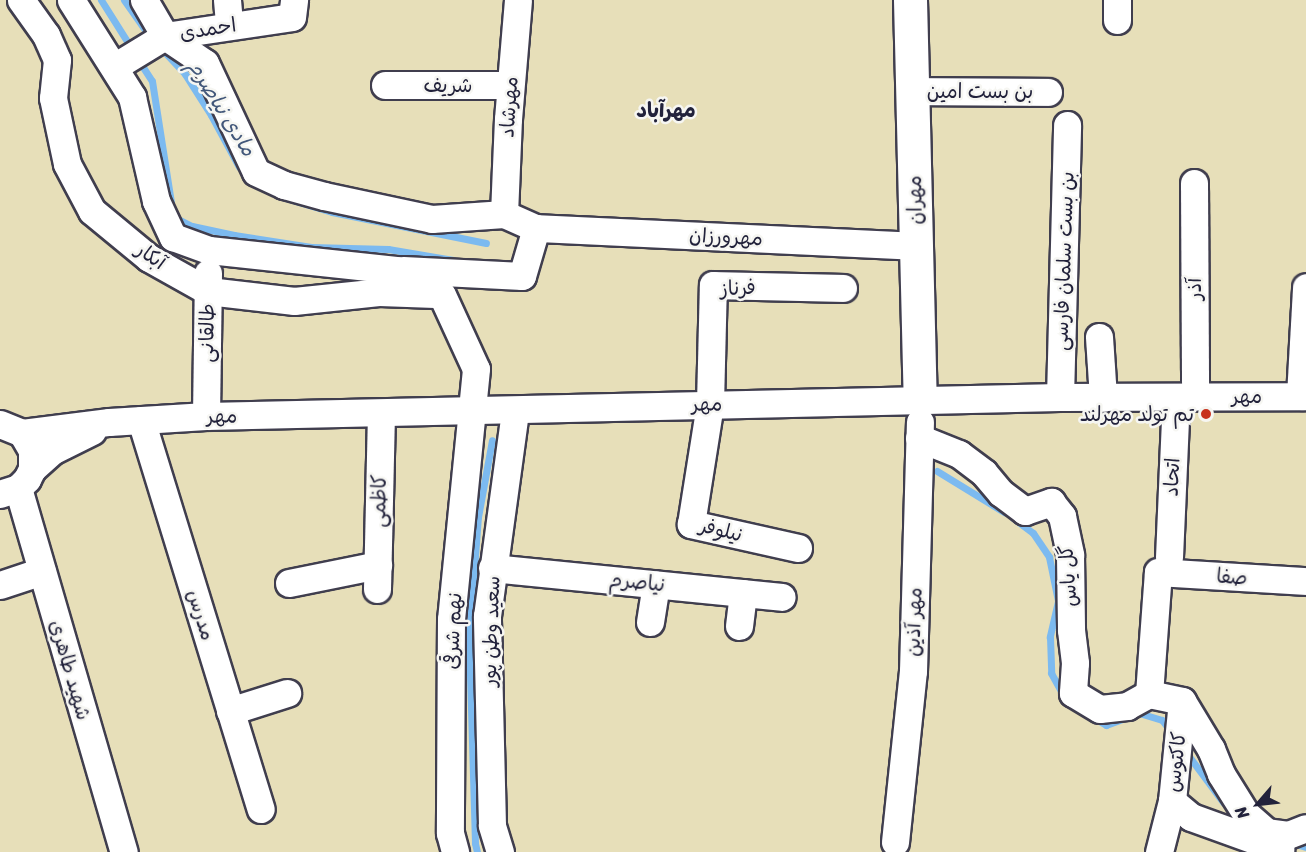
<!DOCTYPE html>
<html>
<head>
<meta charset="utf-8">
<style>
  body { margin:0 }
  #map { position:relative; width:1306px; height:852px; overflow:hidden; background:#e7dfb9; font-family:Sriracha,"Playpen Sans Arabic",sans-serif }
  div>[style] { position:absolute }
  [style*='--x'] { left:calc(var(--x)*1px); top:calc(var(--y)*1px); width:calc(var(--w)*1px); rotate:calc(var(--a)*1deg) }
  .stream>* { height:7px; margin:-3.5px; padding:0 3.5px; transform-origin:3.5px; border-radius:3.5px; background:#7cbaf0 }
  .roads { filter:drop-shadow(2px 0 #403e4e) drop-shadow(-2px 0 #403e4e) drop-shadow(0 2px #403e4e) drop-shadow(0 -2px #403e4e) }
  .minor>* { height:27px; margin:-13.5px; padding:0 13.5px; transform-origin:13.5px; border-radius:13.5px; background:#fff }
  .major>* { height:33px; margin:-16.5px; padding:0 16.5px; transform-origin:16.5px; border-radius:16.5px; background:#fff }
  .dots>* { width:16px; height:16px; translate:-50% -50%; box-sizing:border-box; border:3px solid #f6f6f2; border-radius:50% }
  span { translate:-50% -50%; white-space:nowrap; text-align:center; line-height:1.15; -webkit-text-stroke:5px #f6f6f2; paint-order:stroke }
  .street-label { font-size:20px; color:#22223b }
  .poi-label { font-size:20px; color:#22223b }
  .right { translate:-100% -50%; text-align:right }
  .water-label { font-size:21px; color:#42577a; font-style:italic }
  .neighbourhood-label { font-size:21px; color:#22223b; font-weight:700 }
  .north { position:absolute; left:1228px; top:774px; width:60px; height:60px; -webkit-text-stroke:4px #f6f6f2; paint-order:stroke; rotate:242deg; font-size:16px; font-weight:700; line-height:24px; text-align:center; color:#22223b }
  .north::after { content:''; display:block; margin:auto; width:21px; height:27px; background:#22223b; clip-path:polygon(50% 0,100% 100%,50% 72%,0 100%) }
</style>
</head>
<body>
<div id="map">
  <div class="stream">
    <i style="--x:101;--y:0;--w:58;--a:57.7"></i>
    <i style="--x:124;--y:0;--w:45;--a:54.9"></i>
    <i style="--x:160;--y:47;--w:37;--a:47"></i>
    <i style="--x:185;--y:74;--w:49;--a:57.6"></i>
    <i style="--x:211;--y:115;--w:59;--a:61.7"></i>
    <i style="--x:137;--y:58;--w:27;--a:57"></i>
    <i style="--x:152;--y:81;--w:123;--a:81.1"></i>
    <i style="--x:282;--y:197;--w:52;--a:16.7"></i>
    <i style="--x:332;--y:212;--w:157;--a:11.4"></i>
    <i style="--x:175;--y:213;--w:7;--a:63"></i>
    <i style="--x:178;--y:219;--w:16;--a:27"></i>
    <i style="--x:192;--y:226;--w:43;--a:12.1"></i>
    <i style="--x:234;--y:235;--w:78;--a:8.9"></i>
    <i style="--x:311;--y:247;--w:77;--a:1.5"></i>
    <i style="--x:388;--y:249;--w:66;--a:9.6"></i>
    <i style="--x:937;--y:471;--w:79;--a:31.5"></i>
    <i style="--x:1013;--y:518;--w:25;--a:37"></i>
    <i style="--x:1033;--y:533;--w:29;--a:56"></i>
    <i style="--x:1049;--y:557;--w:45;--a:78.4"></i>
    <i style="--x:1058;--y:601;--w:37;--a:103"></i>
    <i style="--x:1050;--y:637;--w:36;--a:88"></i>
    <i style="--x:1051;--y:673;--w:26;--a:61"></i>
    <i style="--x:1094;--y:718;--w:14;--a:30"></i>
    <i style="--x:1106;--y:725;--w:35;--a:-20"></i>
    <i style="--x:1139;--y:713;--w:24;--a:17"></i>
    <i style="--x:1162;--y:720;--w:15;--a:53"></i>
    <i style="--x:1185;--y:751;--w:64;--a:53.3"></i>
    <i style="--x:1292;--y:843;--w:15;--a:16"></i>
    <i style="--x:477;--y:852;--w:9;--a:-103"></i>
    <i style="--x:475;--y:843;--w:207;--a:-91.7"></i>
    <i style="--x:469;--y:636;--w:119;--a:-85.7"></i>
    <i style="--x:478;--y:517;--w:78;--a:-79.7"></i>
  </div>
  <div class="roads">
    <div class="minor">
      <i style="--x:21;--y:0;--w:43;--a:54.5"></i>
      <i style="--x:46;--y:35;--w:27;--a:66"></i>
      <i style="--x:57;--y:60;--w:38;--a:96"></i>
      <i style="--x:53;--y:98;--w:67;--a:78"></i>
      <i style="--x:67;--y:164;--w:53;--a:62"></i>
      <i style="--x:92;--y:211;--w:74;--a:39.5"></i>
      <i style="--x:149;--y:258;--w:68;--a:29.2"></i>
      <i style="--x:208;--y:291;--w:87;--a:6.6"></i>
      <i style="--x:294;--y:301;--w:85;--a:-6"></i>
      <i style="--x:379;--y:292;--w:56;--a:2"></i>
      <i style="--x:71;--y:0;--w:115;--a:57.8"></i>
      <i style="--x:132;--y:97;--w:107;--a:77"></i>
      <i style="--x:156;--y:201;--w:40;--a:65"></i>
      <i style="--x:173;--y:237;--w:38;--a:20"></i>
      <i style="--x:209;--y:250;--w:188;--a:6.1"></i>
      <i style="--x:396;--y:270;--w:52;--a:28.5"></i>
      <i style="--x:442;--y:295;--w:81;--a:65.3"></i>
      <i style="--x:476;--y:369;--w:251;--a:95.7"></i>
      <i style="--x:451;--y:619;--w:214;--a:90.3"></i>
      <i style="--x:450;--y:833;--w:20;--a:75"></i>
      <i style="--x:144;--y:0;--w:42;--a:59.7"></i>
      <i style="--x:165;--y:36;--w:48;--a:34"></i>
      <i style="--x:205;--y:63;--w:120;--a:64.9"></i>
      <i style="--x:256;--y:172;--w:31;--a:25"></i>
      <i style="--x:284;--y:185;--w:41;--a:15.4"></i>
      <i style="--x:324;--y:196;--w:110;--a:12"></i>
      <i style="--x:432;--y:219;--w:72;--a:-4"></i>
      <i style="--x:504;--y:214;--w:35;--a:24"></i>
      <i style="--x:536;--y:228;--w:380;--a:2.7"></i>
      <i style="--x:227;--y:0;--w:25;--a:85"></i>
      <i style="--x:1117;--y:0;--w:20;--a:90"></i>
      <i style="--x:114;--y:67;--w:60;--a:-31.3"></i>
      <i style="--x:165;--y:36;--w:128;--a:-8.5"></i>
      <i style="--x:292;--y:17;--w:17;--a:-83"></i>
      <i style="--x:385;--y:85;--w:125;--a:0"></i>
      <i style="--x:912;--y:91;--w:136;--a:0.4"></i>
      <i style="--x:1194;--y:183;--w:213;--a:89.7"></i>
      <i style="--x:504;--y:214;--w:95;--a:-87.6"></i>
      <i style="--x:508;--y:119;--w:119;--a:-85.2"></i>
      <i style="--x:403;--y:270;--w:119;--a:2.9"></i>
      <i style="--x:522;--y:276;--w:50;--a:-73.7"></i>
      <i style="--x:1099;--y:337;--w:61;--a:86.2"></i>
      <i style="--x:1300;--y:396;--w:109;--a:-86.8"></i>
      <i style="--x:1060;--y:397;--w:272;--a:-88.5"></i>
      <i style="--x:206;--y:416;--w:143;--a:-89.2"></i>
      <i style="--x:141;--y:420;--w:407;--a:72.9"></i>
      <i style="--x:0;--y:424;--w:24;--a:22"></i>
      <i style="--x:22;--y:433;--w:20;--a:60"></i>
      <i style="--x:32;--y:450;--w:19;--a:90"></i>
      <i style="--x:32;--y:469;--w:11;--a:117"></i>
      <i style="--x:27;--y:479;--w:13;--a:135"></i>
      <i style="--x:18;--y:488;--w:19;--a:162"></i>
      <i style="--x:22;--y:433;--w:88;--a:-7.2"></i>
      <i style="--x:109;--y:422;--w:97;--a:-3.5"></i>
      <i style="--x:206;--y:416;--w:854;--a:-1.27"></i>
      <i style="--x:1060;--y:397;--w:246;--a:-0.2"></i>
      <i style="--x:919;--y:438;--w:43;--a:21.8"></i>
      <i style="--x:959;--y:454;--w:31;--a:37"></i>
      <i style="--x:984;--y:473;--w:26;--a:50"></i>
      <i style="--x:1001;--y:493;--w:30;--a:37"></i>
      <i style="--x:1025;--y:511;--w:28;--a:-19"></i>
      <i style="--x:1051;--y:502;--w:18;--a:52"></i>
      <i style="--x:1062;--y:516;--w:40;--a:78"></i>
      <i style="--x:1070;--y:555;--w:75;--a:89.2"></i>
      <i style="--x:1071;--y:630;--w:33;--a:83"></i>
      <i style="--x:1075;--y:663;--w:30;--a:94"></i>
      <i style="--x:1073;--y:693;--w:31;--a:31"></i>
      <i style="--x:1100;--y:709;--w:27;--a:-6"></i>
      <i style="--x:1127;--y:706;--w:25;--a:-29"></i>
      <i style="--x:1149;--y:694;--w:34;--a:12"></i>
      <i style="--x:32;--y:469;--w:27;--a:-42"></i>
      <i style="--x:52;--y:451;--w:45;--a:-26.6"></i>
      <i style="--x:18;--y:488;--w:379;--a:73.8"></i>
      <i style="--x:798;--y:548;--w:110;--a:-167.4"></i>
      <i style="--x:691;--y:524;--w:121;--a:-81"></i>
      <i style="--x:710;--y:404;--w:119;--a:-88.6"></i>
      <i style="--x:713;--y:285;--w:130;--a:1.3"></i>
      <i style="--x:1169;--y:557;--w:159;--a:-87.5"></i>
      <i style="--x:492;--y:568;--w:291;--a:5.7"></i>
      <i style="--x:289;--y:583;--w:91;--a:-11.4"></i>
      <i style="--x:0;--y:585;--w:44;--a:-18.4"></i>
      <i style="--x:377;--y:589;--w:175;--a:-88.7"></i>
      <i style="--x:650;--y:622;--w:38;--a:-81"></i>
      <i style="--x:739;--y:626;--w:33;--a:-83"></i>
      <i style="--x:1149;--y:694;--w:122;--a:-85.8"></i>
      <i style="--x:1158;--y:572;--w:148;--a:3.5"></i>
      <i style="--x:1182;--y:701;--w:56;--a:58.9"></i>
      <i style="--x:1211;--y:749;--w:27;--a:68"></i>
      <i style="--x:1221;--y:774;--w:47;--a:58"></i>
      <i style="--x:1246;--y:814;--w:28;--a:41"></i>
      <i style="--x:1267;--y:832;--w:21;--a:8"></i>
      <i style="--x:1288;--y:835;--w:19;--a:-21"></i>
      <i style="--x:230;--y:711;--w:60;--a:-17.5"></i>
      <i style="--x:1172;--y:801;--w:25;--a:40"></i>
      <i style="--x:1191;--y:817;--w:95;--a:19.8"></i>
      <i style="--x:895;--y:842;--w:172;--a:-84"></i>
      <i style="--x:913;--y:671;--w:249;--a:-88.4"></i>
      <i style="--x:500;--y:852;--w:28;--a:-107"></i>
      <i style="--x:492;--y:825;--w:209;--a:-91.4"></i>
      <i style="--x:487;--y:616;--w:207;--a:-82.2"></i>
      <i style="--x:1159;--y:852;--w:53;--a:-75.7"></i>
      <i style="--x:1172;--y:801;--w:100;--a:-84.3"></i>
    </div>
    <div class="major">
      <i style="--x:910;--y:0;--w:400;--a:88.6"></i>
    </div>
  </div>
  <div class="dots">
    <i style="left:1206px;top:414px;background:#c8321e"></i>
  </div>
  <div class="street-label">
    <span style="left:208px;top:29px;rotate:-9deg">احمدی</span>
    <span style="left:448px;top:85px">شریف</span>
    <span style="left:980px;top:91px">بن بست امین</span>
    <span style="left:509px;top:107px;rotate:-86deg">مهرشاد</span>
    <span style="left:915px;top:200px;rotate:-91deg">مهران</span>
    <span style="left:726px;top:237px;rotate:3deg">مهرورزان</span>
    <span style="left:151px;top:256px;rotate:35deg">آبکار</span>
    <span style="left:1064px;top:261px;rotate:-88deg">بن بست سلمان فارسی</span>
    <span style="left:738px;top:288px;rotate:-3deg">فرناز</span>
    <span style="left:1194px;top:289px;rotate:-90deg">آذر</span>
    <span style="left:207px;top:333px;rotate:-89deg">طالقانی</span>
    <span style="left:1247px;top:396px">مهر</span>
    <span style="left:707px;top:404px;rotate:-1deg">مهر</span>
    <span style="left:222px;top:416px;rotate:-1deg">مهر</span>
    <span style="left:1172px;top:477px;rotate:-87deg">اتحاد</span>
    <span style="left:379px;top:501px;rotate:-89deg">کاظمی</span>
    <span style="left:721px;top:530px;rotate:14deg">نیلوفر</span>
    <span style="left:1068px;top:576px;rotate:-94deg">گل یاس</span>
    <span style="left:1232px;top:577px;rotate:4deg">صفا</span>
    <span style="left:637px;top:582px;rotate:6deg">نیاصرم</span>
    <span style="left:201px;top:615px;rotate:73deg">مدرس</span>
    <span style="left:914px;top:622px;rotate:-88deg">مهر آذین</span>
    <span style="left:453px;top:631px;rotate:-87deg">نهم شرقی</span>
    <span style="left:491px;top:631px;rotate:-88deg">سعید وطن پور</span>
    <span style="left:70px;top:670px;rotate:74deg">شهید طاهری</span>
    <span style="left:1176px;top:762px;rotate:-84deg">کاکتوس</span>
  </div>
  <div class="poi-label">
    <span class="right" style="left:1194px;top:414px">تم تولد مهرلند</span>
  </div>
  <div class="water-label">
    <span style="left:222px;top:108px;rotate:58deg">مادی نیاصرم</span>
  </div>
  <div class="neighbourhood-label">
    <span style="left:666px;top:110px">مهرآباد</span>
  </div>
  <div class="north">N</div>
</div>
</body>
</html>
